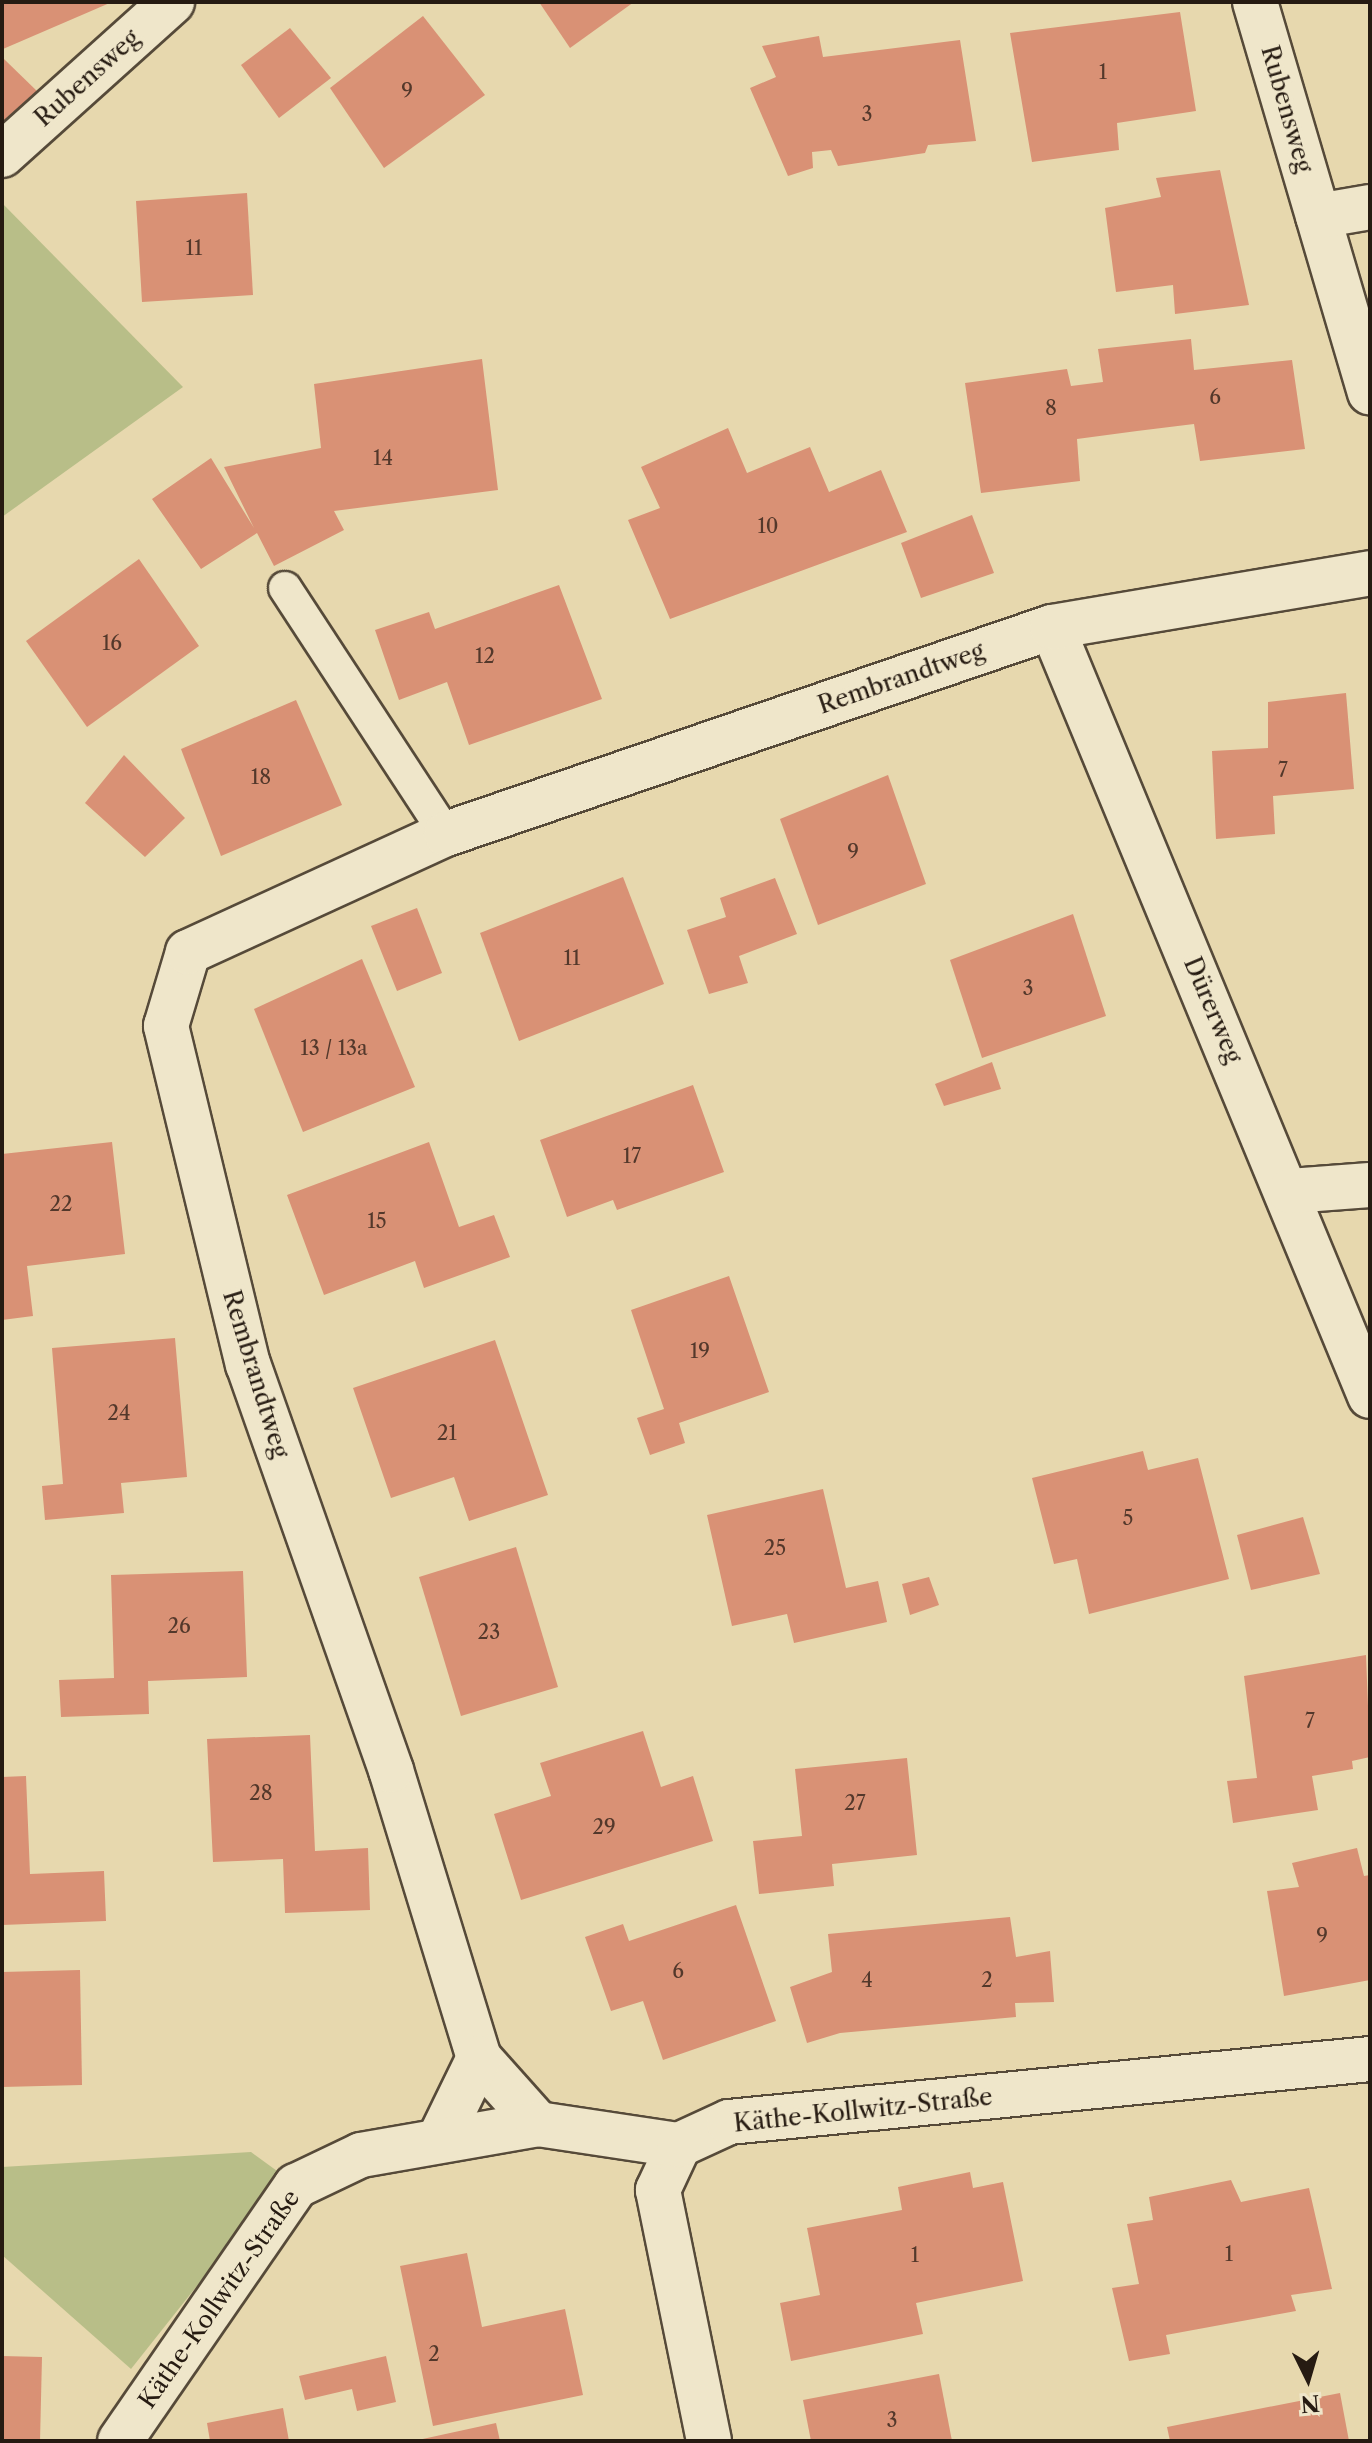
<!DOCTYPE html>
<html>
<head>
<meta charset="utf-8">
<style>
  body { margin:0 }
  #map { position:relative; width:1372px; height:2443px; overflow:hidden; background:#e7d8ae; font-family:"Libre Caslon Text",serif }
  div>[style] { position:absolute }
  [style*='--x'] { left:calc(var(--x)*1px); top:calc(var(--y)*1px); width:calc(var(--w)*1px); rotate:calc(var(--a)*1deg) }
  .green>* { inset:0; background:#b8be88 }
  .building>* { inset:0; background:#d99175 }
  .roads { filter:drop-shadow(2px 0 #564a39) drop-shadow(-2px 0 #564a39) drop-shadow(0 2px #564a39) drop-shadow(0 -2px #564a39) }
  .lane>* { height:32px; margin:-16px; padding:0 16px; transform-origin:16px; border-radius:16px; background:#efe6ca }
  .street>* { height:44px; margin:-22px; padding:0 22px; transform-origin:22px; border-radius:22px; background:#efe6ca }
  span { translate:-50% -50%; white-space:nowrap; text-align:center; line-height:1.15; -webkit-text-stroke:8px #efe6ca; paint-order:stroke }
  .number-label { font-size:20px; color:#53382b }
  .number-label span { -webkit-text-stroke-width:0 }
  .street-label { font-size:24px; color:#261b12 }
  .frame { position:absolute; inset:0; border:4px solid #261b12; pointer-events:none }
  .north { position:absolute; left:1268px; top:2339px; width:80px; height:80px; -webkit-text-stroke:6px #efe6ca; paint-order:stroke; rotate:175deg; font-size:22px; font-weight:700; line-height:32px; text-align:center; color:#261b12 }
  .north::after { content:''; display:block; margin:auto; width:28px; height:36px; background:#261b12; clip-path:polygon(50% 0,100% 100%,50% 72%,0 100%) }
</style>
</head>
<body>
<div id="map">
  <div class="green">
    <i style="clip-path:polygon(2px 203px,183px 387px,2px 517px)"></i>
    <i style="clip-path:polygon(251px 2152px,284px 2176px,131px 2369px,2px 2255px,2px 2167px)"></i>
  </div>
  <div class="building">
    <i style="clip-path:polygon(2px 2px,112px 2px,3px 49px)"></i>
    <i style="clip-path:polygon(539px 2px,634px 2px,570px 48px)"></i>
    <i style="clip-path:polygon(1180px 12px,1196px 111px,1117px 123px,1119px 150px,1032px 162px,1010px 33px)"></i>
    <i style="clip-path:polygon(423px 16px,485px 95px,384px 168px,330px 88px)"></i>
    <i style="clip-path:polygon(290px 28px,331px 78px,279px 118px,241px 65px)"></i>
    <i style="clip-path:polygon(819px 36px,823px 57px,960px 40px,976px 141px,928px 145px,925px 153px,838px 166px,831px 150px,812px 152px,813px 168px,788px 176px,750px 88px,776px 77px,762px 46px)"></i>
    <i style="clip-path:polygon(4px 59px,40px 94px,2px 128px,2px 61px)"></i>
    <i style="clip-path:polygon(1220px 170px,1249px 305px,1175px 314px,1173px 285px,1116px 292px,1105px 208px,1161px 197px,1156px 178px)"></i>
    <i style="clip-path:polygon(247px 193px,253px 295px,142px 302px,136px 201px)"></i>
    <i style="clip-path:polygon(1191px 339px,1194px 370px,1292px 360px,1305px 449px,1200px 461px,1194px 424px,1137px 431px,1077px 439px,1080px 481px,981px 493px,965px 383px,1067px 369px,1071px 386px,1103px 382px,1098px 349px)"></i>
    <i style="clip-path:polygon(482px 359px,498px 490px,334px 511px,344px 530px,274px 566px,257px 533px,201px 569px,152px 499px,211px 458px,254px 528px,224px 467px,321px 448px,314px 384px)"></i>
    <i style="clip-path:polygon(728px 428px,747px 473px,810px 447px,829px 492px,881px 470px,907px 532px,670px 619px,628px 520px,660px 508px,641px 467px)"></i>
    <i style="clip-path:polygon(972px 515px,994px 573px,921px 598px,901px 543px)"></i>
    <i style="clip-path:polygon(139px 559px,199px 646px,87px 727px,26px 641px)"></i>
    <i style="clip-path:polygon(559px 585px,602px 699px,469px 745px,447px 682px,399px 700px,375px 630px,429px 612px,435px 629px)"></i>
    <i style="clip-path:polygon(1346px 693px,1354px 789px,1273px 796px,1275px 834px,1216px 839px,1212px 751px,1268px 748px,1268px 702px)"></i>
    <i style="clip-path:polygon(296px 700px,342px 805px,221px 856px,181px 749px)"></i>
    <i style="clip-path:polygon(124px 755px,185px 818px,145px 857px,85px 803px)"></i>
    <i style="clip-path:polygon(888px 775px,926px 884px,818px 925px,780px 819px)"></i>
    <i style="clip-path:polygon(623px 877px,664px 984px,519px 1041px,480px 933px)"></i>
    <i style="clip-path:polygon(775px 878px,797px 934px,739px 956px,748px 983px,709px 994px,687px 930px,726px 917px,720px 898px)"></i>
    <i style="clip-path:polygon(417px 908px,442px 973px,397px 991px,371px 926px)"></i>
    <i style="clip-path:polygon(1073px 914px,1106px 1016px,982px 1058px,950px 960px)"></i>
    <i style="clip-path:polygon(362px 959px,415px 1087px,303px 1132px,254px 1009px)"></i>
    <i style="clip-path:polygon(992px 1062px,1001px 1089px,944px 1106px,935px 1084px)"></i>
    <i style="clip-path:polygon(693px 1085px,724px 1172px,617px 1210px,613px 1200px,567px 1217px,540px 1140px)"></i>
    <i style="clip-path:polygon(112px 1142px,125px 1254px,27px 1266px,33px 1316px,2px 1320px,2px 1154px)"></i>
    <i style="clip-path:polygon(429px 1142px,459px 1227px,494px 1215px,510px 1257px,424px 1288px,415px 1261px,324px 1295px,287px 1195px)"></i>
    <i style="clip-path:polygon(729px 1276px,769px 1392px,679px 1423px,685px 1443px,650px 1455px,637px 1418px,664px 1409px,631px 1310px)"></i>
    <i style="clip-path:polygon(175px 1338px,187px 1477px,121px 1483px,124px 1513px,45px 1520px,42px 1486px,63px 1484px,52px 1348px)"></i>
    <i style="clip-path:polygon(495px 1340px,548px 1495px,469px 1521px,454px 1477px,391px 1498px,353px 1388px)"></i>
    <i style="clip-path:polygon(1143px 1451px,1148px 1470px,1198px 1458px,1229px 1579px,1089px 1614px,1077px 1559px,1054px 1564px,1032px 1478px)"></i>
    <i style="clip-path:polygon(823px 1489px,846px 1588px,878px 1581px,887px 1622px,794px 1643px,787px 1614px,732px 1626px,707px 1515px)"></i>
    <i style="clip-path:polygon(1303px 1517px,1320px 1574px,1251px 1590px,1237px 1535px)"></i>
    <i style="clip-path:polygon(516px 1547px,558px 1687px,461px 1716px,419px 1577px)"></i>
    <i style="clip-path:polygon(243px 1571px,247px 1677px,148px 1681px,149px 1714px,61px 1717px,59px 1680px,114px 1678px,111px 1575px)"></i>
    <i style="clip-path:polygon(929px 1577px,939px 1605px,910px 1615px,902px 1584px)"></i>
    <i style="clip-path:polygon(1366px 1655px,1370px 1757px,1352px 1761px,1353px 1769px,1312px 1776px,1318px 1810px,1233px 1823px,1227px 1781px,1257px 1778px,1244px 1676px)"></i>
    <i style="clip-path:polygon(643px 1731px,661px 1787px,693px 1776px,713px 1841px,521px 1900px,494px 1814px,551px 1796px,540px 1763px)"></i>
    <i style="clip-path:polygon(310px 1735px,315px 1851px,368px 1848px,370px 1910px,285px 1913px,283px 1859px,213px 1862px,207px 1739px)"></i>
    <i style="clip-path:polygon(907px 1758px,917px 1855px,832px 1864px,834px 1886px,759px 1894px,753px 1841px,802px 1836px,795px 1769px)"></i>
    <i style="clip-path:polygon(26px 1776px,30px 1874px,104px 1871px,106px 1921px,2px 1925px,2px 1777px)"></i>
    <i style="clip-path:polygon(1357px 1848px,1364px 1876px,1370px 1875px,1370px 1980px,1284px 1996px,1267px 1891px,1299px 1887px,1292px 1863px)"></i>
    <i style="clip-path:polygon(736px 1905px,776px 2021px,663px 2060px,643px 2001px,611px 2011px,585px 1937px,623px 1924px,629px 1941px)"></i>
    <i style="clip-path:polygon(1010px 1917px,1016px 1957px,1050px 1951px,1054px 2002px,1015px 2003px,1016px 2017px,840px 2033px,807px 2043px,790px 1987px,832px 1972px,828px 1934px)"></i>
    <i style="clip-path:polygon(80px 1970px,82px 2085px,2px 2087px,2px 1972px)"></i>
    <i style="clip-path:polygon(970px 2172px,973px 2188px,1003px 2182px,1023px 2281px,916px 2303px,923px 2334px,791px 2361px,780px 2303px,820px 2295px,807px 2228px,902px 2210px,898px 2187px)"></i>
    <i style="clip-path:polygon(1231px 2180px,1241px 2202px,1309px 2188px,1332px 2289px,1291px 2295px,1296px 2311px,1166px 2335px,1170px 2354px,1129px 2361px,1112px 2288px,1139px 2284px,1127px 2224px,1153px 2220px,1149px 2197px)"></i>
    <i style="clip-path:polygon(467px 2253px,482px 2327px,565px 2309px,583px 2395px,433px 2426px,400px 2266px)"></i>
    <i style="clip-path:polygon(2px 2356px,42px 2357px,40px 2441px,2px 2441px)"></i>
    <i style="clip-path:polygon(386px 2356px,396px 2402px,357px 2411px,352px 2389px,305px 2400px,299px 2376px)"></i>
    <i style="clip-path:polygon(939px 2374px,952px 2441px,811px 2441px,803px 2400px)"></i>
    <i style="clip-path:polygon(1340px 2393px,1349px 2441px,1170px 2441px,1167px 2427px)"></i>
    <i style="clip-path:polygon(283px 2408px,289px 2441px,210px 2441px,207px 2423px)"></i>
    <i style="clip-path:polygon(496px 2423px,500px 2441px,419px 2441px,418px 2440px)"></i>
  </div>
  <div class="roads">
    <div class="lane">
      <i style="--x:285;--y:588;--w:294;--a:56.8"></i>
    </div>
    <div class="street">
      <i style="--x:1255;--y:2;--w:407;--a:73.6"></i>
      <i style="--x:2;--y:155;--w:229;--a:-42"></i>
      <i style="--x:1318;--y:216;--w:53;--a:-9.8"></i>
      <i style="--x:1052;--y:627;--w:832;--a:67.53"></i>
      <i style="--x:1290;--y:1191;--w:80;--a:-4.3"></i>
      <i style="--x:538;--y:2124;--w:89;--a:-131.8"></i>
      <i style="--x:479;--y:2058;--w:301;--a:-107"></i>
      <i style="--x:391;--y:1770;--w:430;--a:-109.4"></i>
      <i style="--x:248;--y:1365;--w:349;--a:-103.6"></i>
      <i style="--x:166;--y:1026;--w:77;--a:-73.4"></i>
      <i style="--x:188;--y:952;--w:284;--a:-24.6"></i>
      <i style="--x:446;--y:834;--w:640;--a:-18.86"></i>
      <i style="--x:1052;--y:627;--w:323;--a:-9.6"></i>
      <i style="--x:439;--y:2140;--w:91;--a:-64"></i>
      <i style="--x:679;--y:2145;--w:50;--a:115"></i>
      <i style="--x:658;--y:2190;--w:256;--a:78.5"></i>
      <i style="--x:120;--y:2441;--w:310;--a:-55.4"></i>
      <i style="--x:296;--y:2186;--w:72;--a:-25.5"></i>
      <i style="--x:361;--y:2155;--w:180;--a:-9.9"></i>
      <i style="--x:538;--y:2124;--w:143;--a:8.5"></i>
      <i style="--x:679;--y:2145;--w:55;--a:-24.7"></i>
      <i style="--x:729;--y:2122;--w:644;--a:-5.61"></i>
    </div>
  </div>
  <div class="number-label">
    <span style="left:1103px;top:72px">1</span>
    <span style="left:407px;top:91px">9</span>
    <span style="left:867px;top:114px">3</span>
    <span style="left:194px;top:248px">11</span>
    <span style="left:1215px;top:397px">6</span>
    <span style="left:1051px;top:408px">8</span>
    <span style="left:383px;top:458px">14</span>
    <span style="left:768px;top:526px">10</span>
    <span style="left:112px;top:643px">16</span>
    <span style="left:485px;top:656px">12</span>
    <span style="left:1283px;top:770px">7</span>
    <span style="left:261px;top:777px">18</span>
    <span style="left:853px;top:852px">9</span>
    <span style="left:572px;top:958px">11</span>
    <span style="left:1028px;top:988px">3</span>
    <span style="left:334px;top:1048px">13 / 13a</span>
    <span style="left:632px;top:1156px">17</span>
    <span style="left:61px;top:1204px">22</span>
    <span style="left:377px;top:1221px">15</span>
    <span style="left:700px;top:1351px">19</span>
    <span style="left:119px;top:1413px">24</span>
    <span style="left:447px;top:1433px">21</span>
    <span style="left:1128px;top:1518px">5</span>
    <span style="left:775px;top:1548px">25</span>
    <span style="left:179px;top:1626px">26</span>
    <span style="left:489px;top:1632px">23</span>
    <span style="left:1310px;top:1721px">7</span>
    <span style="left:261px;top:1793px">28</span>
    <span style="left:855px;top:1803px">27</span>
    <span style="left:604px;top:1827px">29</span>
    <span style="left:1322px;top:1936px">9</span>
    <span style="left:678px;top:1971px">6</span>
    <span style="left:867px;top:1980px">4</span>
    <span style="left:987px;top:1980px">2</span>
    <span style="left:1229px;top:2254px">1</span>
    <span style="left:915px;top:2255px">1</span>
    <span style="left:434px;top:2354px">2</span>
    <span style="left:892px;top:2420px">3</span>
  </div>
  <div class="street-label">
    <span style="left:87px;top:78px;rotate:-42deg">Rubensweg</span>
    <span style="left:1287px;top:109px;rotate:74deg">Rubensweg</span>
    <span style="left:901px;top:678px;rotate:-19deg">Rembrandtweg</span>
    <span style="left:1213px;top:1010px;rotate:67deg">Dürerweg</span>
    <span style="left:256px;top:1374px;rotate:73deg">Rembrandtweg</span>
    <span style="left:863px;top:2110px;rotate:-6deg">Käthe-Kollwitz-Straße</span>
    <span style="left:219px;top:2299px;rotate:-55deg">Käthe-Kollwitz-Straße</span>
  </div>
  <div class="frame"></div>
  <div class="north">N</div>
</div>
</body>
</html>
